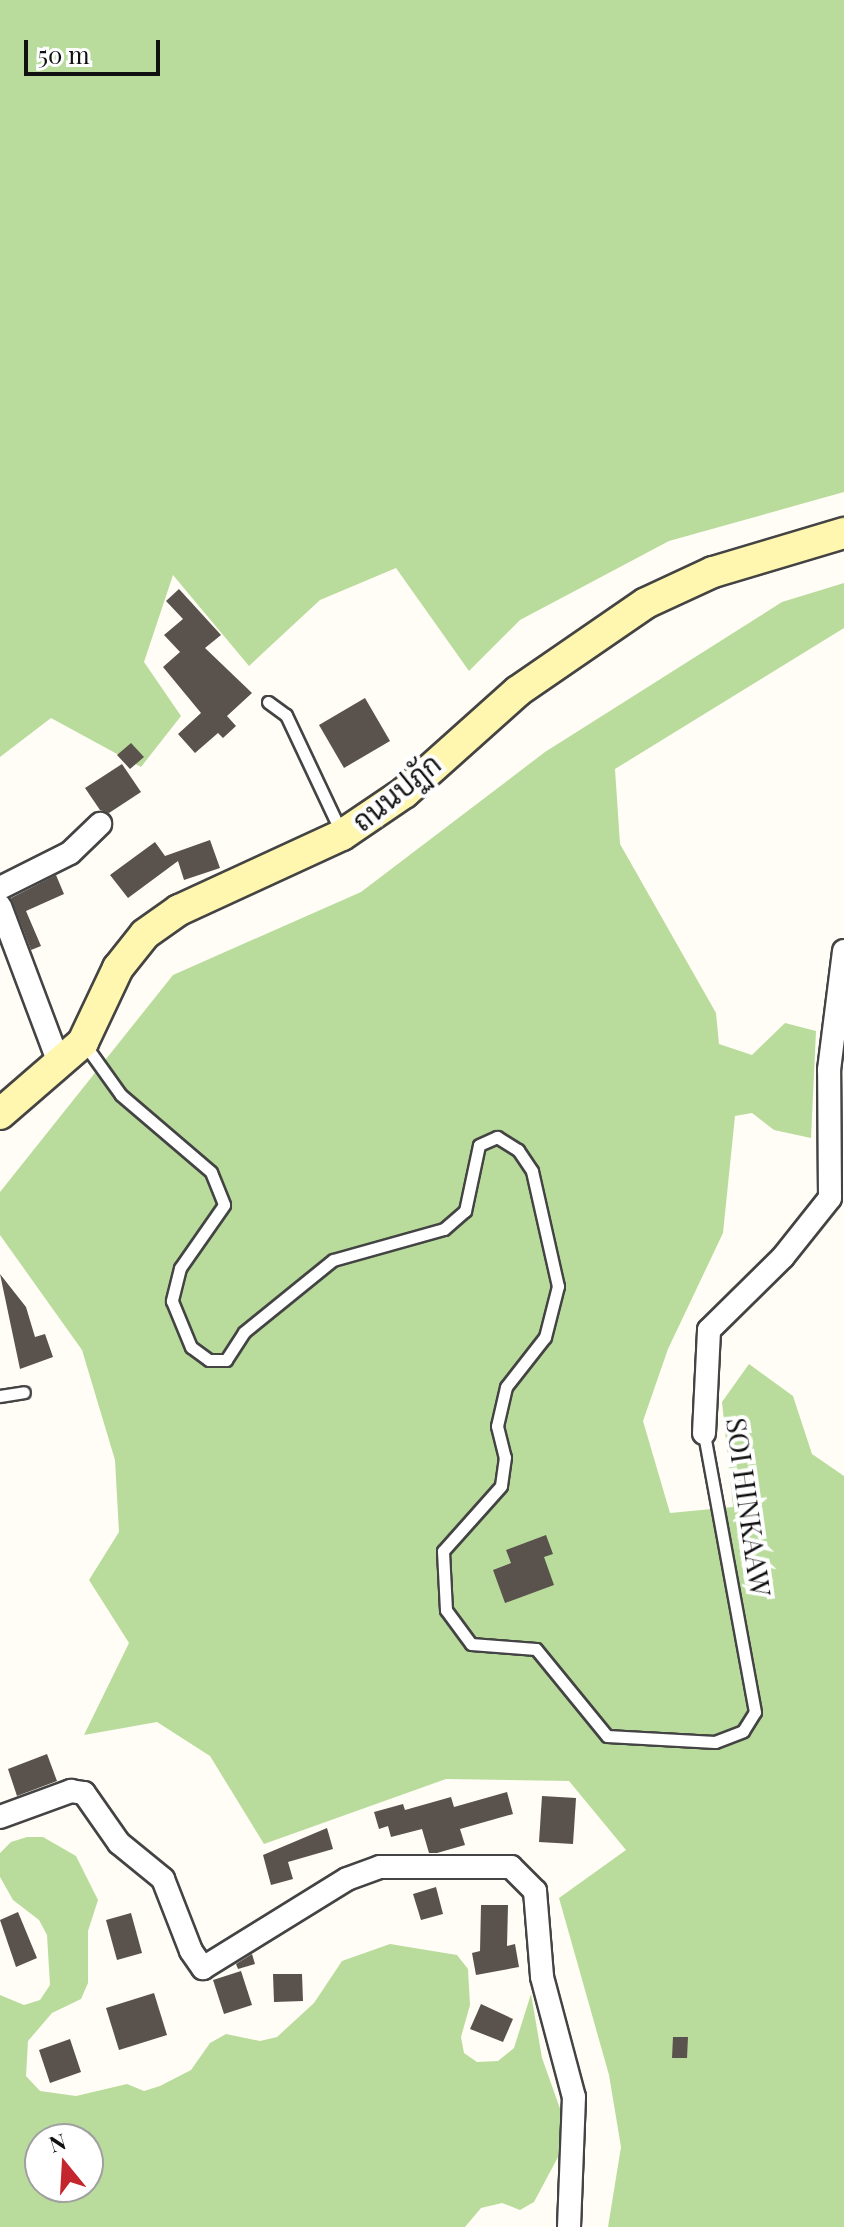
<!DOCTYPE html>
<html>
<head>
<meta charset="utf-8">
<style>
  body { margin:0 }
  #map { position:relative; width:844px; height:2227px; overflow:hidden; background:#fffdf5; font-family:"Playfair Display",Sarabun,serif }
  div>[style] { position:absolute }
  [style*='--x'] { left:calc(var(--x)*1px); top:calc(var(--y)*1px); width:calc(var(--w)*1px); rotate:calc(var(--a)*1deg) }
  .forest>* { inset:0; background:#b9dc9c }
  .building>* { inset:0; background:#5a524d }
  .roads { filter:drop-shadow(2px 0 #444) drop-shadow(-2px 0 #444) drop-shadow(0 2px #444) drop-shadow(0 -2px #444) }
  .lane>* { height:11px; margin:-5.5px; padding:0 5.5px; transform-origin:5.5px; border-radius:5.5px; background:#fff }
  .street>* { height:22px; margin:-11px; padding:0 11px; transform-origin:11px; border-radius:11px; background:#fff }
  .secondary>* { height:30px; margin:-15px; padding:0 15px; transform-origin:15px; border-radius:15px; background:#fff6b0 }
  span { translate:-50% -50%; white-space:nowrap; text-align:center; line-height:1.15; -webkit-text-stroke:8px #fff; paint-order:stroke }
  .street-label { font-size:28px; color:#111 }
  .north { position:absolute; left:24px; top:2123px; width:80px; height:80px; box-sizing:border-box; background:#fff; border:2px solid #a0a0a0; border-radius:50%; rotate:342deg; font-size:22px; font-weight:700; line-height:32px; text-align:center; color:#111 }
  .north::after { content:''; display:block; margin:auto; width:28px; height:36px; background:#c4262e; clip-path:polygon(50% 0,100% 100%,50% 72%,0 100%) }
  .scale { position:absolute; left:24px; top:40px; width:136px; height:36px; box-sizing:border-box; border:4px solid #111; border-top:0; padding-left:10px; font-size:24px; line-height:28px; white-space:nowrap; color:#111; -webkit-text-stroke:6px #fff; paint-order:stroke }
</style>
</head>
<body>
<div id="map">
  <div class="forest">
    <i style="clip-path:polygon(0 0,844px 0,844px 492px,669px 541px,520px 620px,469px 671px,396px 568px,320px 600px,249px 666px,173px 575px,144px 662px,181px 716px,141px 767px,51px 718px,0 757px)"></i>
    <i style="clip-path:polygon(844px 583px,844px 628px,615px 769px,620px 844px,716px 1013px,719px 1044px,752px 1055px,785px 1023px,816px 1031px,811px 1138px,774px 1130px,752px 1113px,735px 1116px,723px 1233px,668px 1349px,643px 1421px,670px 1513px,733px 1507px,722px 1402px,749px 1364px,793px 1396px,812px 1454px,844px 1476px,844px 2227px,608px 2227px,621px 2147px,609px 2075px,559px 1898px,626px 1850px,569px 1781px,446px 1779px,264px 1844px,210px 1756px,157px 1722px,84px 1735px,129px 1643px,89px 1580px,119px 1532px,115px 1460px,82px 1350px,0 1235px,0 1192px,173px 975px,361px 892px,545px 752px,782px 602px)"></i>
    <i style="clip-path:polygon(evenodd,27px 1837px,43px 1837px,76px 1856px,98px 1900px,88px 1931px,88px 1983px,81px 1999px,52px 2013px,28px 2041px,26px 2076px,40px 2091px,76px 2096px,127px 2084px,144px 2091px,160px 2086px,191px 2070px,210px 2043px,226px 2034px,260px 2041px,277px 2037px,314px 2003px,342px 1961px,390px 1944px,457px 1955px,468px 1969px,470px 2005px,461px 2037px,464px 2053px,477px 2062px,498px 2061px,514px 2048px,531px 1994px,542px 2058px,563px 2117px,558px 2157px,534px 2202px,520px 2210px,502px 2203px,481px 2208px,465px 2227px,0 2227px,0 1995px,24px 2005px,40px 2000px,50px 1985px,47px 1935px,39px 1920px,13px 1900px,0 1877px,0 1853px,11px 1842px,27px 1837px,40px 2139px,88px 2139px,88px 2187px,40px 2187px,40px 2139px)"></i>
  </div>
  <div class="building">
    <i style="clip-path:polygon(179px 589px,221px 635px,205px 648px,252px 693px,227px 716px,236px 726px,223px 738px,218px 733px,195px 753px,178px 734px,201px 713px,163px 667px,180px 652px,164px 635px,183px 619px,166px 601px)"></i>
    <i style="clip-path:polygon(365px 698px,390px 741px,344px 768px,319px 725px)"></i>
    <i style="clip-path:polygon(131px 743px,144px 757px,130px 769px,117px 755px)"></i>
    <i style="clip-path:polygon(122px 764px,141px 792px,109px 813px,100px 810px,85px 788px)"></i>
    <i style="clip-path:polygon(210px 840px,220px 868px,184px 880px,178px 861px,128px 898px,110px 875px,155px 842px,165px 856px)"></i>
    <i style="clip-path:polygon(56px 875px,64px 894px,26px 911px,41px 946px,31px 950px,11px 898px)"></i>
    <i style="clip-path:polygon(0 1274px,26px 1307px,35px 1337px,45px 1334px,53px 1357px,20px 1369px)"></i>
    <i style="clip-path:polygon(546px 1535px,553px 1554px,544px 1557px,554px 1585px,505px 1603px,493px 1570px,511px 1563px,506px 1550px)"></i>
    <i style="clip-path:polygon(47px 1754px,57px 1781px,17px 1796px,8px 1769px)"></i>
    <i style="clip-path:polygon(507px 1792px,513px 1814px,460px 1829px,465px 1845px,437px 1853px,429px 1853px,422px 1829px,391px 1837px,388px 1826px,379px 1829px,374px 1812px,403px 1804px,405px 1810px,451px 1797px,454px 1807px)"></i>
    <i style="clip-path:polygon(542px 1796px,576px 1798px,573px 1844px,539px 1842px)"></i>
    <i style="clip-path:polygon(327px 1828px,333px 1849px,288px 1862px,293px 1879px,271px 1885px,263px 1855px)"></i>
    <i style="clip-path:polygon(436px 1887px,443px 1914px,421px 1920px,413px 1894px)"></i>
    <i style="clip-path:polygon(481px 1905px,508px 1905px,507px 1946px,515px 1944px,519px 1967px,476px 1975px,472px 1953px,480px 1951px)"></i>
    <i style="clip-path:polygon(18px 1912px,37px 1958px,16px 1967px,0 1920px)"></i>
    <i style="clip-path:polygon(131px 1913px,142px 1953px,117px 1960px,106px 1920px)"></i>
    <i style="clip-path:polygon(252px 1954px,255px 1964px,238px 1969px,236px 1964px)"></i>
    <i style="clip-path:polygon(241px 1971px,252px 2005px,224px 2014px,213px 1980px)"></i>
    <i style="clip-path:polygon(273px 1974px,302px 1974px,303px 2001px,274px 2002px)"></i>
    <i style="clip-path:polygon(154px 1993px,167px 2035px,119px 2050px,106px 2008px)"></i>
    <i style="clip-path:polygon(481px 2004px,513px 2019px,503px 2042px,470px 2029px)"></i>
    <i style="clip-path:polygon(673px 2037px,688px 2037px,687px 2058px,672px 2058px)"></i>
    <i style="clip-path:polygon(70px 2039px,81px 2072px,50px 2083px,39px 2050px)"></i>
  </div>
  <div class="roads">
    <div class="lane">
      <i style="--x:268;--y:702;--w:22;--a:36"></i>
      <i style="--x:286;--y:715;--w:132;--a:64.8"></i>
      <i style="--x:83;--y:1042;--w:65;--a:54.4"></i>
      <i style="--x:121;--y:1095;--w:118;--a:40.5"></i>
      <i style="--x:211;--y:1172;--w:35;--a:68"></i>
      <i style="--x:224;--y:1205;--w:77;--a:124.9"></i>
      <i style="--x:180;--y:1268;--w:34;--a:104"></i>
      <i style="--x:172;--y:1301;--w:50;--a:67.6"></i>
      <i style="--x:191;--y:1347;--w:22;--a:36"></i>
      <i style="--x:209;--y:1360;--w:17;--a:0"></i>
      <i style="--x:226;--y:1360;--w:33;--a:-57"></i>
      <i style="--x:244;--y:1332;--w:114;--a:-39"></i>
      <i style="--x:333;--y:1260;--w:115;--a:-15.6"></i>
      <i style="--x:444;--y:1229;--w:28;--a:-41"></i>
      <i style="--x:465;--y:1211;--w:67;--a:-78"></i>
      <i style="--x:479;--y:1145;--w:20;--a:-24"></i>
      <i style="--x:497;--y:1137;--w:25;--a:32"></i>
      <i style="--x:518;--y:1150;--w:25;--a:56"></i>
      <i style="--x:532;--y:1171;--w:118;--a:77.3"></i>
      <i style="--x:558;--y:1286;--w:53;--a:104.3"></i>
      <i style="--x:545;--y:1337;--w:63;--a:128"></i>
      <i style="--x:506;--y:1387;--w:40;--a:103"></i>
      <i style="--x:497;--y:1426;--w:32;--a:76"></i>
      <i style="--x:505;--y:1457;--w:29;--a:98"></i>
      <i style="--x:501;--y:1486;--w:87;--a:131.7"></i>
      <i style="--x:443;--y:1551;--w:59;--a:87.1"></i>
      <i style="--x:446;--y:1610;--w:42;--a:53.7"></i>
      <i style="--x:471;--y:1644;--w:65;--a:4.4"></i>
      <i style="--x:536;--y:1649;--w:112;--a:50.8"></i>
      <i style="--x:607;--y:1736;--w:108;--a:3.2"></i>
      <i style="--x:715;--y:1742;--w:30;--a:-21"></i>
      <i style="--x:743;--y:1731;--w:22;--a:-58"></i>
      <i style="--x:755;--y:1712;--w:284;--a:-100.4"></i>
      <i style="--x:0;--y:1396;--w:24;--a:-9"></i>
    </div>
    <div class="street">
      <i style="--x:0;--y:888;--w:78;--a:-26.6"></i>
      <i style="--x:70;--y:853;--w:42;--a:-44"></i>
      <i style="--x:0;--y:906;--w:171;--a:69.4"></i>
      <i style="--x:704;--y:1433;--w:103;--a:-87.2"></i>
      <i style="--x:709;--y:1330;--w:104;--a:-44.6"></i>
      <i style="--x:783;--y:1257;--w:75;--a:-51.5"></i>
      <i style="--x:830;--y:1198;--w:128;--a:-90.4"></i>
      <i style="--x:829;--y:1070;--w:120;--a:-82.8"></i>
      <i style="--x:0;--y:1817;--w:76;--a:-20.1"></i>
      <i style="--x:71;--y:1791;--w:13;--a:9"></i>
      <i style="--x:84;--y:1793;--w:61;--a:55"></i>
      <i style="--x:119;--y:1843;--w:57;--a:39.3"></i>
      <i style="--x:163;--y:1879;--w:77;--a:68.7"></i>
      <i style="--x:191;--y:1951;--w:21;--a:55"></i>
      <i style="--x:203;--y:1968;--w:169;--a:-31.7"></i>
      <i style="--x:347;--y:1879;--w:35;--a:-20"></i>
      <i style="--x:380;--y:1867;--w:131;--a:0"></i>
      <i style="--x:511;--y:1867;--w:34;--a:45"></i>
      <i style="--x:535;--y:1891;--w:86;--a:85.3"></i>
      <i style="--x:542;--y:1977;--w:124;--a:75.1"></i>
      <i style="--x:574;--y:2097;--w:130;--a:92.2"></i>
    </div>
    <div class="secondary">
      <i style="--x:0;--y:1114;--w:110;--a:-40.9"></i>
      <i style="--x:83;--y:1042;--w:82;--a:-64.7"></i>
      <i style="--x:118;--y:968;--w:43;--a:-51.5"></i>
      <i style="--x:145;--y:934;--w:42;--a:-35.2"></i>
      <i style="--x:179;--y:910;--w:179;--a:-24.7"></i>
      <i style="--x:342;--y:835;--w:75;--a:-34.1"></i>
      <i style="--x:404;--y:793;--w:153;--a:-41.8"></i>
      <i style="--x:518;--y:691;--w:155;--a:-34.5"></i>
      <i style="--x:646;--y:603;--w:74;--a:-24.8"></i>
      <i style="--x:713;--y:572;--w:137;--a:-16.6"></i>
    </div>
  </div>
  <div class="street-label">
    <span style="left:396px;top:792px;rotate:-39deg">ถนนปฏัก</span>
    <span style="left:749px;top:1507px;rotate:82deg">SOI HINKAAW</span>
  </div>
  <div class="north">N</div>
  <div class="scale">50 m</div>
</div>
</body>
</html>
